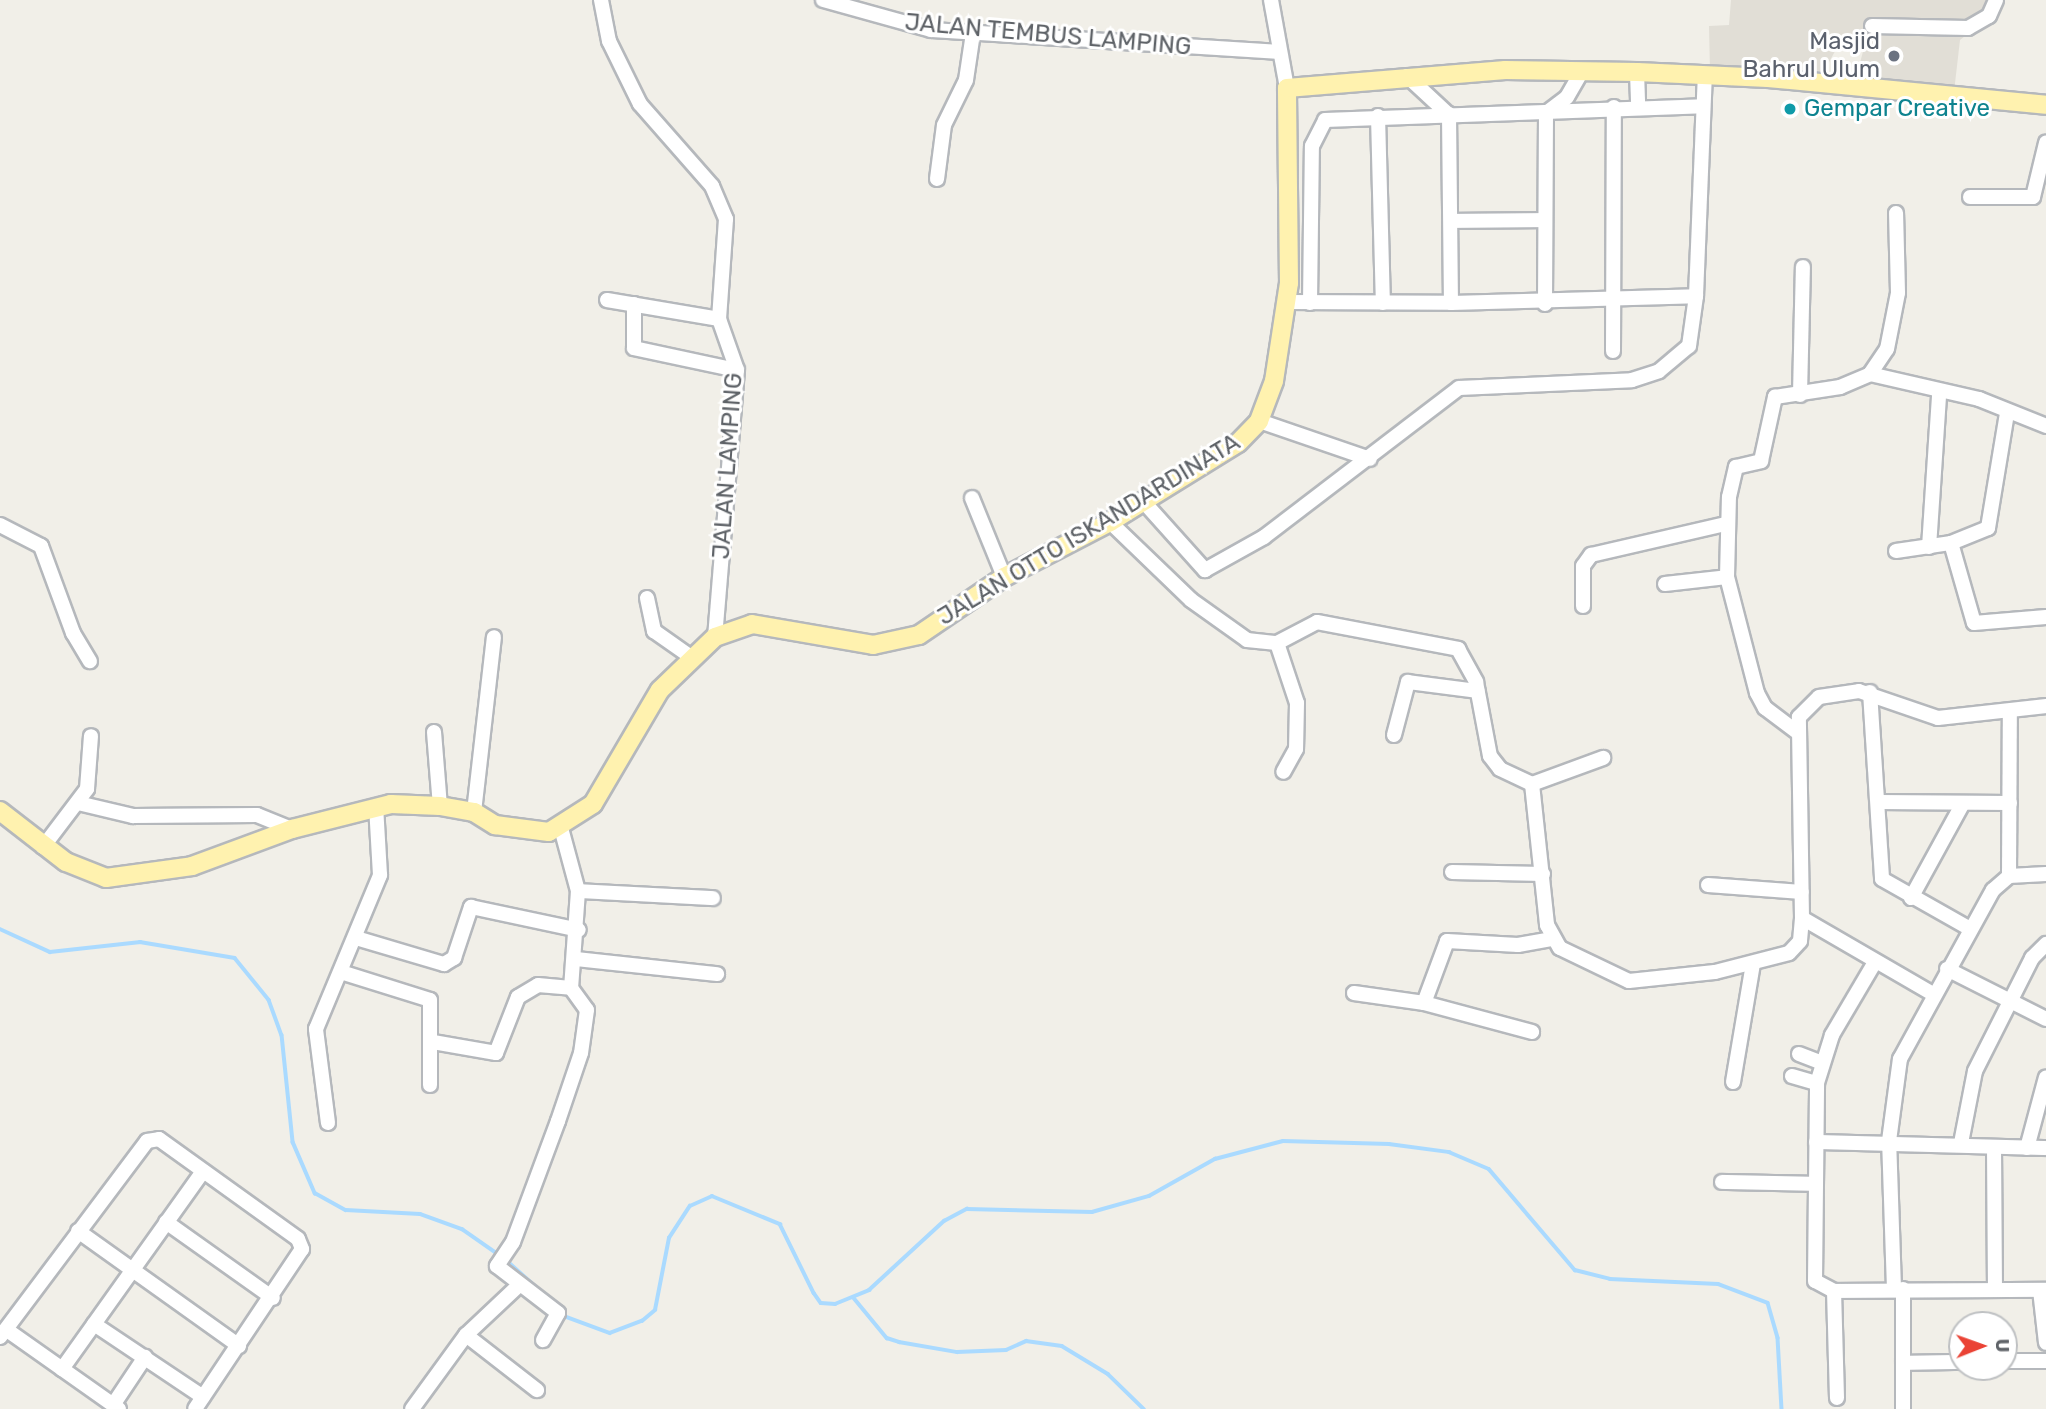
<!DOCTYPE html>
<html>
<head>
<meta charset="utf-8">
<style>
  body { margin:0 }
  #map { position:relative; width:2046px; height:1409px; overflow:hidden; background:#f1efe8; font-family:Rubik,sans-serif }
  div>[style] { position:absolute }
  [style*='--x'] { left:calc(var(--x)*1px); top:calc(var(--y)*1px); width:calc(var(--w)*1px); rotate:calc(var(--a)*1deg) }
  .education>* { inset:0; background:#e1ded6 }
  .stream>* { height:3.5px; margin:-1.75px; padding:0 1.75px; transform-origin:1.75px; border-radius:1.75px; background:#aadaff }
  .roads { filter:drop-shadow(2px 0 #b5b8bc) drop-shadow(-2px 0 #b5b8bc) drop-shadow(0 2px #b5b8bc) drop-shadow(0 -2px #b5b8bc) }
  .minor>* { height:14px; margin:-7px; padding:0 7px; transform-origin:7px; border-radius:7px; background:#fff }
  .major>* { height:18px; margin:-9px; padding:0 9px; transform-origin:9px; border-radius:9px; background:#fff2af }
  .dots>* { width:19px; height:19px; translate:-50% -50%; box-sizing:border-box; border:4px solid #fff; border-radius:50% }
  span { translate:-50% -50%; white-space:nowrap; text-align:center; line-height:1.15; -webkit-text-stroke:6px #fff; paint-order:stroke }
  .street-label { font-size:24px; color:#5f6368 }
  .worship-label { font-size:24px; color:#5b616d }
  .right { translate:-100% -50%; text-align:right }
  .culture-label { font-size:24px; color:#0d838f }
  .left { translate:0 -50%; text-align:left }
  .north { position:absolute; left:1948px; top:1311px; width:70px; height:70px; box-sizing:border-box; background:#fff; border:2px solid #bfc1c3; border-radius:50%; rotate:89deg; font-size:19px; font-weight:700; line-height:28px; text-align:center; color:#5f6368 }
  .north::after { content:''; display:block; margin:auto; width:24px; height:32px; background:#ea4335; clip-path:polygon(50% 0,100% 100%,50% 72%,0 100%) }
</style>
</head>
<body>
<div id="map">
  <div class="education">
    <i style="clip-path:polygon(1731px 0,1988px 0,1984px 21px,1960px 40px,1954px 92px,1855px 82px,1866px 40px,1841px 40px,1820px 79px,1710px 71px,1709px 26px,1729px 25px)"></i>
  </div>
  <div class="stream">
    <i style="--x:0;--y:929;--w:55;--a:24.7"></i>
    <i style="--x:50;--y:952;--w:91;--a:-6.3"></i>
    <i style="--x:140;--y:942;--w:96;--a:9.6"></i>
    <i style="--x:235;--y:958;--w:54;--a:51"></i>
    <i style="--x:269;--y:1000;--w:37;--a:70"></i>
    <i style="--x:282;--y:1035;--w:108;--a:84.1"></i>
    <i style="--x:293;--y:1142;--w:56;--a:66.7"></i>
    <i style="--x:315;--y:1193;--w:35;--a:29"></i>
    <i style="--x:346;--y:1210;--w:74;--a:3.1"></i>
    <i style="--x:420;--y:1214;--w:45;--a:19.7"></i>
    <i style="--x:462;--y:1229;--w:44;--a:34.8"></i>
    <i style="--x:505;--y:1259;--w:51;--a:41.8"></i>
    <i style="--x:854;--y:1298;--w:52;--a:50.5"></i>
    <i style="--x:887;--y:1338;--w:13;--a:18"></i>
    <i style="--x:899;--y:1342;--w:59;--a:9.8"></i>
    <i style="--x:957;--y:1352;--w:49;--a:-2.3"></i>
    <i style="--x:1006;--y:1350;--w:22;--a:-24"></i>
    <i style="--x:1026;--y:1341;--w:36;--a:8"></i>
    <i style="--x:1062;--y:1346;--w:54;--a:31.3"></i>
    <i style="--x:1108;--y:1374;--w:50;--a:44.2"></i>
    <i style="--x:561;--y:1315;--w:52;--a:20.2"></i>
    <i style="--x:610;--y:1333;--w:34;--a:-21"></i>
    <i style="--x:642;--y:1321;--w:17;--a:-40"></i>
    <i style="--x:655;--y:1310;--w:73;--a:-79"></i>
    <i style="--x:669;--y:1238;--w:38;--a:-57"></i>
    <i style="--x:690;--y:1206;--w:24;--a:-24"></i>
    <i style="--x:712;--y:1196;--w:74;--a:22.4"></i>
    <i style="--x:780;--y:1224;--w:77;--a:63.8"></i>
    <i style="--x:814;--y:1293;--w:12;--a:55"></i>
    <i style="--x:821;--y:1303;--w:14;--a:4"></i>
    <i style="--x:835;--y:1304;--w:37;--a:-22"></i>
    <i style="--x:869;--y:1290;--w:102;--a:-42.6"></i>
    <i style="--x:944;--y:1221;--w:26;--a:-28"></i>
    <i style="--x:967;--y:1209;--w:125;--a:1.4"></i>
    <i style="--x:1092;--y:1212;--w:59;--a:-15.7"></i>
    <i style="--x:1149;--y:1196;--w:76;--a:-29.3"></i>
    <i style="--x:1215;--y:1159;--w:70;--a:-14.8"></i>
    <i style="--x:1283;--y:1141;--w:106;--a:1.6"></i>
    <i style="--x:1389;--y:1144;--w:61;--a:7.6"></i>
    <i style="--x:1449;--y:1152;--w:43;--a:23"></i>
    <i style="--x:1489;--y:1169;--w:133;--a:49.6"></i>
    <i style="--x:1575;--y:1270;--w:36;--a:14"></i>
    <i style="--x:1610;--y:1279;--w:108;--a:2.7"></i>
    <i style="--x:1718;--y:1284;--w:53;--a:20.8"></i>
    <i style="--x:1768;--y:1303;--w:36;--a:74"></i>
    <i style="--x:1778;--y:1338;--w:71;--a:86.8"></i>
  </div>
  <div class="roads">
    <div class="minor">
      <i style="--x:601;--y:0;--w:42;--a:79"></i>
      <i style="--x:609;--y:41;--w:70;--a:63.8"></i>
      <i style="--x:640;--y:104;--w:109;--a:48.7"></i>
      <i style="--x:712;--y:186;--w:36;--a:67"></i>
      <i style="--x:726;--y:219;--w:100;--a:94"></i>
      <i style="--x:719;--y:319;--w:54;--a:70.6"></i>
      <i style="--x:737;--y:370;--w:268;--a:94.7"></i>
      <i style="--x:823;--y:0;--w:112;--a:15.5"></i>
      <i style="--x:931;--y:30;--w:347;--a:3.6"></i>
      <i style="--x:1271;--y:0;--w:89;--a:79.7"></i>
      <i style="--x:1872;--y:26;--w:96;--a:1.2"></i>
      <i style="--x:1968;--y:28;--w:24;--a:-30"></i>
      <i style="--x:1989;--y:16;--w:17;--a:-66"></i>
      <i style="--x:1637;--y:72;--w:34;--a:88"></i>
      <i style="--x:1407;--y:76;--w:56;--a:42.8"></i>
      <i style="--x:1449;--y:114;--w:189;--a:89.4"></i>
      <i style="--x:1451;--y:303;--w:245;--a:-1.6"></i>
      <i style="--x:1696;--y:296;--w:222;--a:-87.7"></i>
      <i style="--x:1378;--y:116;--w:187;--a:88.5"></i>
      <i style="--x:937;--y:179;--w:54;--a:-82.6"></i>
      <i style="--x:944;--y:125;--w:50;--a:-63.9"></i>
      <i style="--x:966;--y:80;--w:48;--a:-81.5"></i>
      <i style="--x:1970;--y:197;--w:63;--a:0"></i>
      <i style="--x:2033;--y:197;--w:56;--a:-76.5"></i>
      <i style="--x:1451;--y:221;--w:94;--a:-0.6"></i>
      <i style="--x:607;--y:300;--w:114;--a:9.6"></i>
      <i style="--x:1287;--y:302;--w:164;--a:0.3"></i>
      <i style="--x:1310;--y:303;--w:157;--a:-89.3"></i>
      <i style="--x:1312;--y:146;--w:29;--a:-63"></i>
      <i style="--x:1325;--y:120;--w:378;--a:-2.1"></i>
      <i style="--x:634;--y:304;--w:44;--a:90"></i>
      <i style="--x:634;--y:348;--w:105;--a:12.1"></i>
      <i style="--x:1545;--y:304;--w:191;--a:-89.7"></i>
      <i style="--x:1546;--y:113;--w:26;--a:-37"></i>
      <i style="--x:1567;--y:97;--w:30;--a:-60"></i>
      <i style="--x:1613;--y:351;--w:244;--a:-89.8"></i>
      <i style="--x:1870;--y:374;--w:112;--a:12.9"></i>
      <i style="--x:1979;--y:399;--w:72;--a:21.9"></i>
      <i style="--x:1800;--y:395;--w:128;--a:-88.7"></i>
      <i style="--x:1259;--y:421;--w:117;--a:18.9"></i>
      <i style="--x:972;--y:498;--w:85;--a:67.9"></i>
      <i style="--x:1143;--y:501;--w:93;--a:48.1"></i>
      <i style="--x:1205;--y:570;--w:68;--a:-29.2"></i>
      <i style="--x:1264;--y:537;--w:245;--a:-37.4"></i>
      <i style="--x:1459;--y:388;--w:173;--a:-2.6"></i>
      <i style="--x:1632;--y:380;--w:28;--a:-18"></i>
      <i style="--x:1659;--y:371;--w:39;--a:-40"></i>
      <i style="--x:1689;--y:346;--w:50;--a:-82"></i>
      <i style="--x:1110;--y:522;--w:112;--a:43.9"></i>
      <i style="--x:1191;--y:600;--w:69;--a:35.5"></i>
      <i style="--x:1247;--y:640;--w:30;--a:6"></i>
      <i style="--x:1277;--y:643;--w:45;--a:-27.7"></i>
      <i style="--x:1317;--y:622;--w:144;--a:10.8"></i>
      <i style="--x:1458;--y:649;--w:38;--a:61"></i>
      <i style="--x:1476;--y:682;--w:75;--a:79.3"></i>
      <i style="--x:1490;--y:756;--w:16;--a:52"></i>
      <i style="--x:1500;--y:769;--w:35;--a:25"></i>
      <i style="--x:1532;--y:784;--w:142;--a:83.9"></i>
      <i style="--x:1547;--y:925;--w:26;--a:61"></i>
      <i style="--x:1560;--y:948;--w:76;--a:25.6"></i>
      <i style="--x:1629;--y:981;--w:86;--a:-6"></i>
      <i style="--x:1715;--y:972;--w:76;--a:-14.4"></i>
      <i style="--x:1789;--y:953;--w:16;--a:-47"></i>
      <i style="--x:1800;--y:941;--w:23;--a:-85"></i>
      <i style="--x:0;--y:525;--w:46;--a:27.1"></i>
      <i style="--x:41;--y:546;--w:93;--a:69.8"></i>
      <i style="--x:73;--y:633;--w:33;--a:59"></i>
      <i style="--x:1951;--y:543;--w:40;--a:-22"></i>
      <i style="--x:1988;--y:528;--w:117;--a:-80.6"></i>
      <i style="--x:1929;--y:547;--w:152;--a:-86.2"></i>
      <i style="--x:1896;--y:551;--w:56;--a:-8.3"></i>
      <i style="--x:1951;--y:543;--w:83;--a:74"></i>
      <i style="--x:1974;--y:623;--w:72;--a:-4.8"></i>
      <i style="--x:1665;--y:584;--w:62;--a:-6.4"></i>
      <i style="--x:647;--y:598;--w:34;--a:78"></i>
      <i style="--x:654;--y:631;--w:45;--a:35.1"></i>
      <i style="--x:1583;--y:606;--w:40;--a:-90"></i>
      <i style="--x:1583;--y:566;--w:14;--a:-54"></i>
      <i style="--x:1591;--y:555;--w:138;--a:-13"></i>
      <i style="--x:1277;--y:643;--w:63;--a:71.6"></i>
      <i style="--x:1297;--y:703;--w:46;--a:91.2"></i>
      <i style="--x:1296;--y:749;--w:26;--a:119"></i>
      <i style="--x:1870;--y:692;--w:187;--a:86.3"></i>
      <i style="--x:1882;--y:879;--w:98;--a:29.5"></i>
      <i style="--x:434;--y:732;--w:74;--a:85.4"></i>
      <i style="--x:1797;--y:732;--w:40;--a:-143"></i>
      <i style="--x:1765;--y:708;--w:17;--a:-118"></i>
      <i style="--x:1757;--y:693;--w:120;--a:-104.5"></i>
      <i style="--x:1727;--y:577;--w:80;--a:-88.6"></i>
      <i style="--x:1729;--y:497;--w:31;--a:-77"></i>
      <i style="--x:1736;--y:467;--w:26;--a:-13"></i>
      <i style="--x:1761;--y:461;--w:66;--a:-77.7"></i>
      <i style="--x:1775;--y:397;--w:66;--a:-8.7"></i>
      <i style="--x:1840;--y:387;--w:33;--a:-23"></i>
      <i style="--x:1870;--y:374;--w:30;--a:-56"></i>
      <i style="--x:1887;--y:349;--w:57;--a:-78.9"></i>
      <i style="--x:1898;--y:293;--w:80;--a:-91.4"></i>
      <i style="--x:1394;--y:735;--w:55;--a:-75.2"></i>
      <i style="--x:1408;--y:682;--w:70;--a:7.4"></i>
      <i style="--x:1532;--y:784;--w:76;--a:-20.1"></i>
      <i style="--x:1878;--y:802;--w:132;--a:0.4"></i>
      <i style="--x:78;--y:803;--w:57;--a:13.3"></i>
      <i style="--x:133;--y:816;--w:124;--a:-0.5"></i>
      <i style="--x:257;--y:815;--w:38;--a:22"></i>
      <i style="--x:474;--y:812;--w:176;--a:-83.5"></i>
      <i style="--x:561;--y:828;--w:65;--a:74.9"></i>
      <i style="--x:578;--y:891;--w:97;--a:94.1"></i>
      <i style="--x:43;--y:847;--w:73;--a:-52.8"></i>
      <i style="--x:87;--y:789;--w:53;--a:-85.7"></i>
      <i style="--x:1452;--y:872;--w:91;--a:1.3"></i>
      <i style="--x:2009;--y:876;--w:164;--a:-89.7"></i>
      <i style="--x:1708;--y:885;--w:94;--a:4.3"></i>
      <i style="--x:578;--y:891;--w:135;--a:3"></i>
      <i style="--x:1911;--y:898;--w:106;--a:-61.3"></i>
      <i style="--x:356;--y:938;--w:92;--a:16.5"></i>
      <i style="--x:444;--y:964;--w:12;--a:-31"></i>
      <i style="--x:454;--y:958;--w:54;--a:-71.6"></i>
      <i style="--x:471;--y:907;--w:110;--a:12"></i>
      <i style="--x:576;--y:959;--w:142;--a:6.1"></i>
      <i style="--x:1947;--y:969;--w:111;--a:26.8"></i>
      <i style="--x:344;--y:973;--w:90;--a:17.4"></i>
      <i style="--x:430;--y:1000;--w:85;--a:90"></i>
      <i style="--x:1354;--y:993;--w:71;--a:8.1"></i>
      <i style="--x:1424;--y:1003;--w:112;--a:15"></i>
      <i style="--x:1933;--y:994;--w:151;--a:-149.9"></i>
      <i style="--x:1802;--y:918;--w:201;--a:-90.9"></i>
      <i style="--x:1799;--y:717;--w:28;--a:-45"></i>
      <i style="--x:1819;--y:697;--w:40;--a:-8.5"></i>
      <i style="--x:1859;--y:691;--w:83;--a:18.9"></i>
      <i style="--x:1938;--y:718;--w:109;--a:-6.3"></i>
      <i style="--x:1424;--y:1003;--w:66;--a:-69.6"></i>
      <i style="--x:1447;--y:941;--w:71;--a:3.2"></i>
      <i style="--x:1518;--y:945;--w:35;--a:-10"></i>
      <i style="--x:433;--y:1042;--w:64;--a:9.9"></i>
      <i style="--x:496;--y:1053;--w:60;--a:-68.6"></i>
      <i style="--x:518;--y:997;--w:23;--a:-31"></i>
      <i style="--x:538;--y:985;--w:33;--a:5"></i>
      <i style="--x:571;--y:988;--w:27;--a:54"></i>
      <i style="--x:587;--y:1010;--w:43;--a:97.9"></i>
      <i style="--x:581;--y:1053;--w:72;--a:108.7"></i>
      <i style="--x:558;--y:1121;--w:129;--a:110.4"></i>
      <i style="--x:513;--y:1242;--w:29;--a:124"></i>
      <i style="--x:497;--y:1266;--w:77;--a:37.6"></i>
      <i style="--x:558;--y:1313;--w:31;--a:119"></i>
      <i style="--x:1799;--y:1054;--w:25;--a:21"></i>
      <i style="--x:1792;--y:1076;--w:26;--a:16"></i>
      <i style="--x:1733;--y:1082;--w:120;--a:-80.4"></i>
      <i style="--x:328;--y:1123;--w:95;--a:-97.3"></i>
      <i style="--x:316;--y:1029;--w:167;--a:-67.4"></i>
      <i style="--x:380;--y:875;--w:69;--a:-93.3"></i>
      <i style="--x:1816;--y:1142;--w:230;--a:1.5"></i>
      <i style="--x:1961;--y:1143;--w:73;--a:-79"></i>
      <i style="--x:1975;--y:1071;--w:127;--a:-63.2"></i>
      <i style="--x:2032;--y:958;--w:20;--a:-45"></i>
      <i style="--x:1994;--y:1147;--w:142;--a:89.6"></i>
      <i style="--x:2027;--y:1148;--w:73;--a:-75"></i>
      <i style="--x:1722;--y:1182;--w:93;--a:1.2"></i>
      <i style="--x:166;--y:1222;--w:131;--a:35.4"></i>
      <i style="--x:78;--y:1231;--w:198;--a:35.5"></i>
      <i style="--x:1894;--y:1289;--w:148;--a:-91.9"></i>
      <i style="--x:1889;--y:1141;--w:83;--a:-82.4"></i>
      <i style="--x:1900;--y:1059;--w:193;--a:-61.2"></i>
      <i style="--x:1993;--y:890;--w:21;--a:-41"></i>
      <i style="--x:2009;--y:876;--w:37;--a:-3"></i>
      <i style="--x:1903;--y:1289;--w:120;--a:90"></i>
      <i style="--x:2040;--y:1290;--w:53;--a:83.5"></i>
      <i style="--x:1834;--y:1291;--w:212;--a:-0.3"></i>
      <i style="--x:94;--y:1324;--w:131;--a:33.8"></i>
      <i style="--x:7;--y:1330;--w:137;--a:35.2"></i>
      <i style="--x:466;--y:1335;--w:90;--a:37.8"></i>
      <i style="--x:0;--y:1337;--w:245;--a:-53.1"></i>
      <i style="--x:147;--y:1141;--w:12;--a:-9"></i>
      <i style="--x:159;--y:1139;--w:171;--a:35.7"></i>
      <i style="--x:298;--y:1239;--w:11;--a:68"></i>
      <i style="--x:302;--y:1249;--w:192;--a:123.8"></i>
      <i style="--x:2004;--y:1361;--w:42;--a:0"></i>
      <i style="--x:1903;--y:1363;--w:59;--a:-1"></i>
      <i style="--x:62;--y:1369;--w:243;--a:-54.5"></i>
      <i style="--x:1837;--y:1398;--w:107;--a:-91.6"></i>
      <i style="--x:1834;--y:1291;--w:21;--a:-152"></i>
      <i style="--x:1815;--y:1281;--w:198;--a:-89.4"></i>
      <i style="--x:1817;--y:1083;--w:50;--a:-72.6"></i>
      <i style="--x:1832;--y:1035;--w:85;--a:-59.5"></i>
      <i style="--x:113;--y:1405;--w:58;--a:-56.3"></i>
      <i style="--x:412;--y:1409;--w:92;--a:-53.9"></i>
      <i style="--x:466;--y:1335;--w:71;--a:-43.3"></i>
    </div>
    <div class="major">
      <i style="--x:0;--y:811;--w:83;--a:37.7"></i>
      <i style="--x:66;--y:862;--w:43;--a:21.8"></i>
      <i style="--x:106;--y:878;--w:87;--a:-7.9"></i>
      <i style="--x:192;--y:866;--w:107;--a:-20.3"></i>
      <i style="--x:292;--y:829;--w:102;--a:-14.2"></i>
      <i style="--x:391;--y:804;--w:49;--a:2.3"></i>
      <i style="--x:440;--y:806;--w:35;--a:10"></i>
      <i style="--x:474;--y:812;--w:25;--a:32"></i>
      <i style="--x:495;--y:825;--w:54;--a:7.4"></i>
      <i style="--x:549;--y:832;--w:52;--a:-32.5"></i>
      <i style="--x:593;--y:804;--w:132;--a:-59.6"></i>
      <i style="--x:660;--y:690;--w:76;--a:-43.9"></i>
      <i style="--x:715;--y:637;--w:39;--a:-19"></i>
      <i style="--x:752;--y:624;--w:123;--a:9.8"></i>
      <i style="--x:873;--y:645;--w:47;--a:-12.3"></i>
      <i style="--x:919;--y:635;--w:103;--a:-34.3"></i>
      <i style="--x:1004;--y:577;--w:119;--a:-27.4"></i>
      <i style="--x:1110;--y:522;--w:150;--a:-31.7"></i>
      <i style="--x:1238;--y:443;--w:30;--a:-46"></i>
      <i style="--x:1259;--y:421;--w:43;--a:-69.4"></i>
      <i style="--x:1274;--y:381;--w:99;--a:-81.3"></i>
      <i style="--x:1289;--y:283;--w:195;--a:-90.6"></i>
      <i style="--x:1287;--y:88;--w:219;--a:-4.7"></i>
      <i style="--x:1505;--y:70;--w:132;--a:0.9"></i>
      <i style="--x:1637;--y:72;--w:131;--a:2.6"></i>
      <i style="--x:1768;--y:78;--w:279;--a:5.5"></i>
    </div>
  </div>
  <div class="dots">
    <i style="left:1894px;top:56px;background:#6b7280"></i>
    <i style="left:1790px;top:109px;background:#0f9aa8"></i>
  </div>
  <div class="street-label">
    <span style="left:1048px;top:35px;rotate:5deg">JALAN TEMBUS LAMPING</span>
    <span style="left:728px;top:466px;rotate:-86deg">JALAN LAMPING</span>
    <span style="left:1089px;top:530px;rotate:-31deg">JALAN OTTO ISKANDARDINATA</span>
  </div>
  <div class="worship-label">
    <span class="right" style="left:1880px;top:56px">Masjid<br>Bahrul Ulum</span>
  </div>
  <div class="culture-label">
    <span class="left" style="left:1804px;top:109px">Gempar Creative</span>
  </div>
  <div class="north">U</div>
</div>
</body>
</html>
